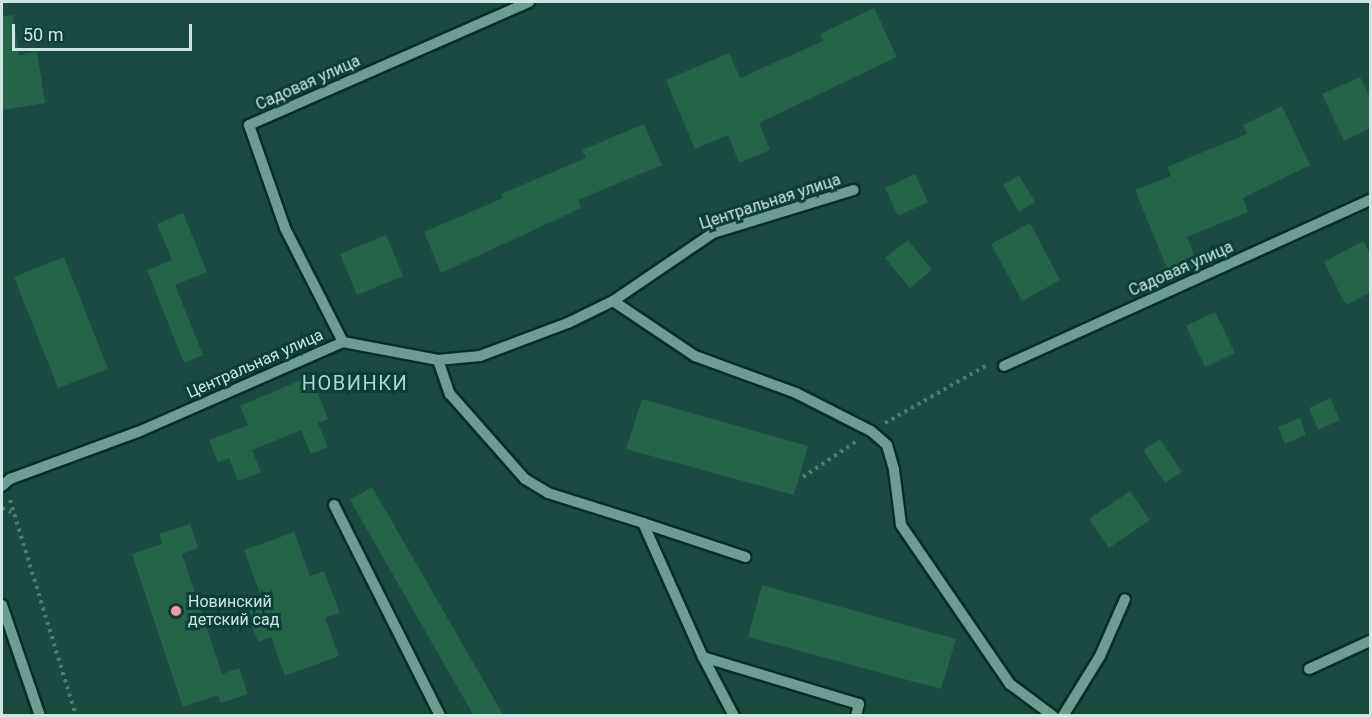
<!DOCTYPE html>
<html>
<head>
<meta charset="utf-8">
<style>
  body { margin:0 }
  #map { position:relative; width:1372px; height:717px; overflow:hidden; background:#1a4a42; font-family:Roboto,sans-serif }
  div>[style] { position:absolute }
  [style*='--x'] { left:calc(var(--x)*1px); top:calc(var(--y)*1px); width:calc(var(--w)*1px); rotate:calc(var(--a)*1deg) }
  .building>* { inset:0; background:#256448 }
  .path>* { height:4px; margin-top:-2px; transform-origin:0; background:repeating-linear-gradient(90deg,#517a73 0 3px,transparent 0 7.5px) }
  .roads { filter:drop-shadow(2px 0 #082e28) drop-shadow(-2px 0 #082e28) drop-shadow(0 2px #082e28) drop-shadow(0 -2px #082e28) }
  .minor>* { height:10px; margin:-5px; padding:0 5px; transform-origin:5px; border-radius:5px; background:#6c9c93 }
  .dots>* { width:16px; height:16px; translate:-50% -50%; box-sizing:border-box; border:3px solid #0c3f38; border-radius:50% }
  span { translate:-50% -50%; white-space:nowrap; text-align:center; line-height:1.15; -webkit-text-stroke:6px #0c3f38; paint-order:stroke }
  .street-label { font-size:16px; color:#cee6e1 }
  .poi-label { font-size:16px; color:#cee6e1 }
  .left { translate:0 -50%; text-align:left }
  .quarter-label { font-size:20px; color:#a7d9cf; letter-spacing:1.5px }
  .frame { position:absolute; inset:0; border:3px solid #cee6e1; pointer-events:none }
  .scale { position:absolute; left:12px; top:24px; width:180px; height:27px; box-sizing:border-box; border:3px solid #cee6e1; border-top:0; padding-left:8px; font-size:18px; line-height:21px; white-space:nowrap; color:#cee6e1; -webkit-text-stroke:4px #0c3f38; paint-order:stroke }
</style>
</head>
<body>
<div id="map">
  <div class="building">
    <i style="clip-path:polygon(874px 8px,897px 57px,759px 123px,770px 150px,739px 163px,728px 135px,695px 149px,666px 80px,729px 53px,740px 78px,823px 41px,820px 34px)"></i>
    <i style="clip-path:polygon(13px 15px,19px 55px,37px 52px,45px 103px,2px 110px,2px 16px)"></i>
    <i style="clip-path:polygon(1360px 77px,1371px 99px,1371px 128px,1344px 141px,1322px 94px)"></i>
    <i style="clip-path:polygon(1282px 106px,1310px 165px,1243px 198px,1248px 212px,1187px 237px,1198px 267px,1171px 278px,1135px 190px,1171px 176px,1167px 167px,1247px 134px,1243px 125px)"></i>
    <i style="clip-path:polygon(644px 124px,662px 165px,578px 200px,581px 208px,441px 273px,424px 232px,503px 198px,501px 194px,586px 158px,582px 150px)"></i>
    <i style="clip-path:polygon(915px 174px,928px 202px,898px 216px,885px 188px)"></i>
    <i style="clip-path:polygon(1019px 175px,1035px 202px,1019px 212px,1003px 185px)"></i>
    <i style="clip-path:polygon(183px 213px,207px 272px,175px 285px,203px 355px,184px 363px,147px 270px,172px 260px,157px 224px)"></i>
    <i style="clip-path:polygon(1030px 223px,1060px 280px,1022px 301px,991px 244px)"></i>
    <i style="clip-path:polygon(386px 235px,403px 276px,357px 295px,340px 254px)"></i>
    <i style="clip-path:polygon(908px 240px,932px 270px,910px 288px,885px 258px)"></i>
    <i style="clip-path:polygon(1363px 241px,1371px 255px,1371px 292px,1346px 305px,1324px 262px)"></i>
    <i style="clip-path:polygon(64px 257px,108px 369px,58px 388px,14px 277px)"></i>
    <i style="clip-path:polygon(1215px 312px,1235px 353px,1205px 367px,1186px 326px)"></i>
    <i style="clip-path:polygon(311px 376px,328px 419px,318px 423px,328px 447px,311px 454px,301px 430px,252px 450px,261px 472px,238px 481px,229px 458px,218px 463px,209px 440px,248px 425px,240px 406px)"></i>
    <i style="clip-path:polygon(1330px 398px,1340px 420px,1318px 430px,1309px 408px)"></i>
    <i style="clip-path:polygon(642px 399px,808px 446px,794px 495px,626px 449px)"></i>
    <i style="clip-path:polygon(1300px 418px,1306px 435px,1285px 444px,1278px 427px)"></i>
    <i style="clip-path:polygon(1160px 439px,1182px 472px,1165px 483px,1143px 450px)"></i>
    <i style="clip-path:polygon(372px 487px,504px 716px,474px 716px,350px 500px)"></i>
    <i style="clip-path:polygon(1130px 491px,1150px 520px,1109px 548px,1089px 519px)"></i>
    <i style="clip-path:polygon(190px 524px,198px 548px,182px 554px,222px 674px,239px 668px,248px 694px,221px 703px,218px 695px,183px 707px,132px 554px,162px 544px,159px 534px)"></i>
    <i style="clip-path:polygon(294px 532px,310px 576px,324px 571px,340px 613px,325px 618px,339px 656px,285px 676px,271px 637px,258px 642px,245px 609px,263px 602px,244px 550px)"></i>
    <i style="clip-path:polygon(762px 585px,956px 639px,941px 689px,748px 637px)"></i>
  </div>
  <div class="path">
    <i style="--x:885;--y:423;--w:117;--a:-29.6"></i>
    <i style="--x:803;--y:477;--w:63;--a:-33.9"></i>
    <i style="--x:10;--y:500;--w:226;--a:73"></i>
    <i style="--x:2;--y:508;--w:10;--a:24"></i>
  </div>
  <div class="roads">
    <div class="minor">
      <i style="--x:613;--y:301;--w:99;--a:33.9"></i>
      <i style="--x:695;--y:356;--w:108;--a:20.1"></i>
      <i style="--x:796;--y:393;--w:84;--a:26.9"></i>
      <i style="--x:871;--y:431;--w:21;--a:41"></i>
      <i style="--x:887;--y:445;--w:26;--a:74"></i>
      <i style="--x:894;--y:470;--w:55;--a:82.7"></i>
      <i style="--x:901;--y:525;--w:193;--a:55.6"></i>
      <i style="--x:1010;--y:684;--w:54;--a:36.7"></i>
      <i style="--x:343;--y:342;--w:128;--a:-117"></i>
      <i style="--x:285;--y:228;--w:109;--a:-109.3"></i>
      <i style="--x:249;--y:125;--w:306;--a:-23.7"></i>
      <i style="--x:438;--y:360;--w:36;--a:71"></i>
      <i style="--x:450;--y:394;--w:113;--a:48.6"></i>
      <i style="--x:525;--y:479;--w:27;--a:31"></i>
      <i style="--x:548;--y:493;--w:100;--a:17.5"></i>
      <i style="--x:643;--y:523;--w:147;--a:65.9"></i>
      <i style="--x:703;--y:657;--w:163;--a:16.8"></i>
      <i style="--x:859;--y:704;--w:12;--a:104"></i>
      <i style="--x:1004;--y:366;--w:402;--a:-24.4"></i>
      <i style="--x:2;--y:486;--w:11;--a:-41"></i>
      <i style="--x:10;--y:479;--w:136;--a:-20.2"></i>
      <i style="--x:138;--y:432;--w:224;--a:-23.7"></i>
      <i style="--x:343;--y:342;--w:97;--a:10.7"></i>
      <i style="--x:438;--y:360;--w:42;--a:-5.4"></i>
      <i style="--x:480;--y:356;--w:94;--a:-20.6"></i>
      <i style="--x:568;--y:323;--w:50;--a:-26.1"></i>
      <i style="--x:613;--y:301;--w:121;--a:-34.2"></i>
      <i style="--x:713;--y:233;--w:147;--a:-17"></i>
      <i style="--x:334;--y:505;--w:236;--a:63.3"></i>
      <i style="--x:643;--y:523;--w:108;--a:18.4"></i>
      <i style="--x:2;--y:605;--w:117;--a:71.1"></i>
      <i style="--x:703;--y:657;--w:67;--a:62.3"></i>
      <i style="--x:1309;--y:669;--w:67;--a:-24.7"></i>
      <i style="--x:1063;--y:716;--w:70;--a:-58.3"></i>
      <i style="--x:1100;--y:656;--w:62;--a:-66.3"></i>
    </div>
  </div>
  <div class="dots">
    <i style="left:176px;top:611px;background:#f19ab2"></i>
  </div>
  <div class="street-label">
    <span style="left:308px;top:83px;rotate:-24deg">Садовая улица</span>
    <span style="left:770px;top:202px;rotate:-18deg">Центральная улица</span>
    <span style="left:1181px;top:269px;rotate:-24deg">Садовая улица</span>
    <span style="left:255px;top:364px;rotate:-24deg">Центральная улица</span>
  </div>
  <div class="poi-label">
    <span class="left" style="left:188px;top:611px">Новинский<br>детский сад</span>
  </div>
  <div class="quarter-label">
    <span style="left:355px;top:383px">НОВИНКИ</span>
  </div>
  <div class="frame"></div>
  <div class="scale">50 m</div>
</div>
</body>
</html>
